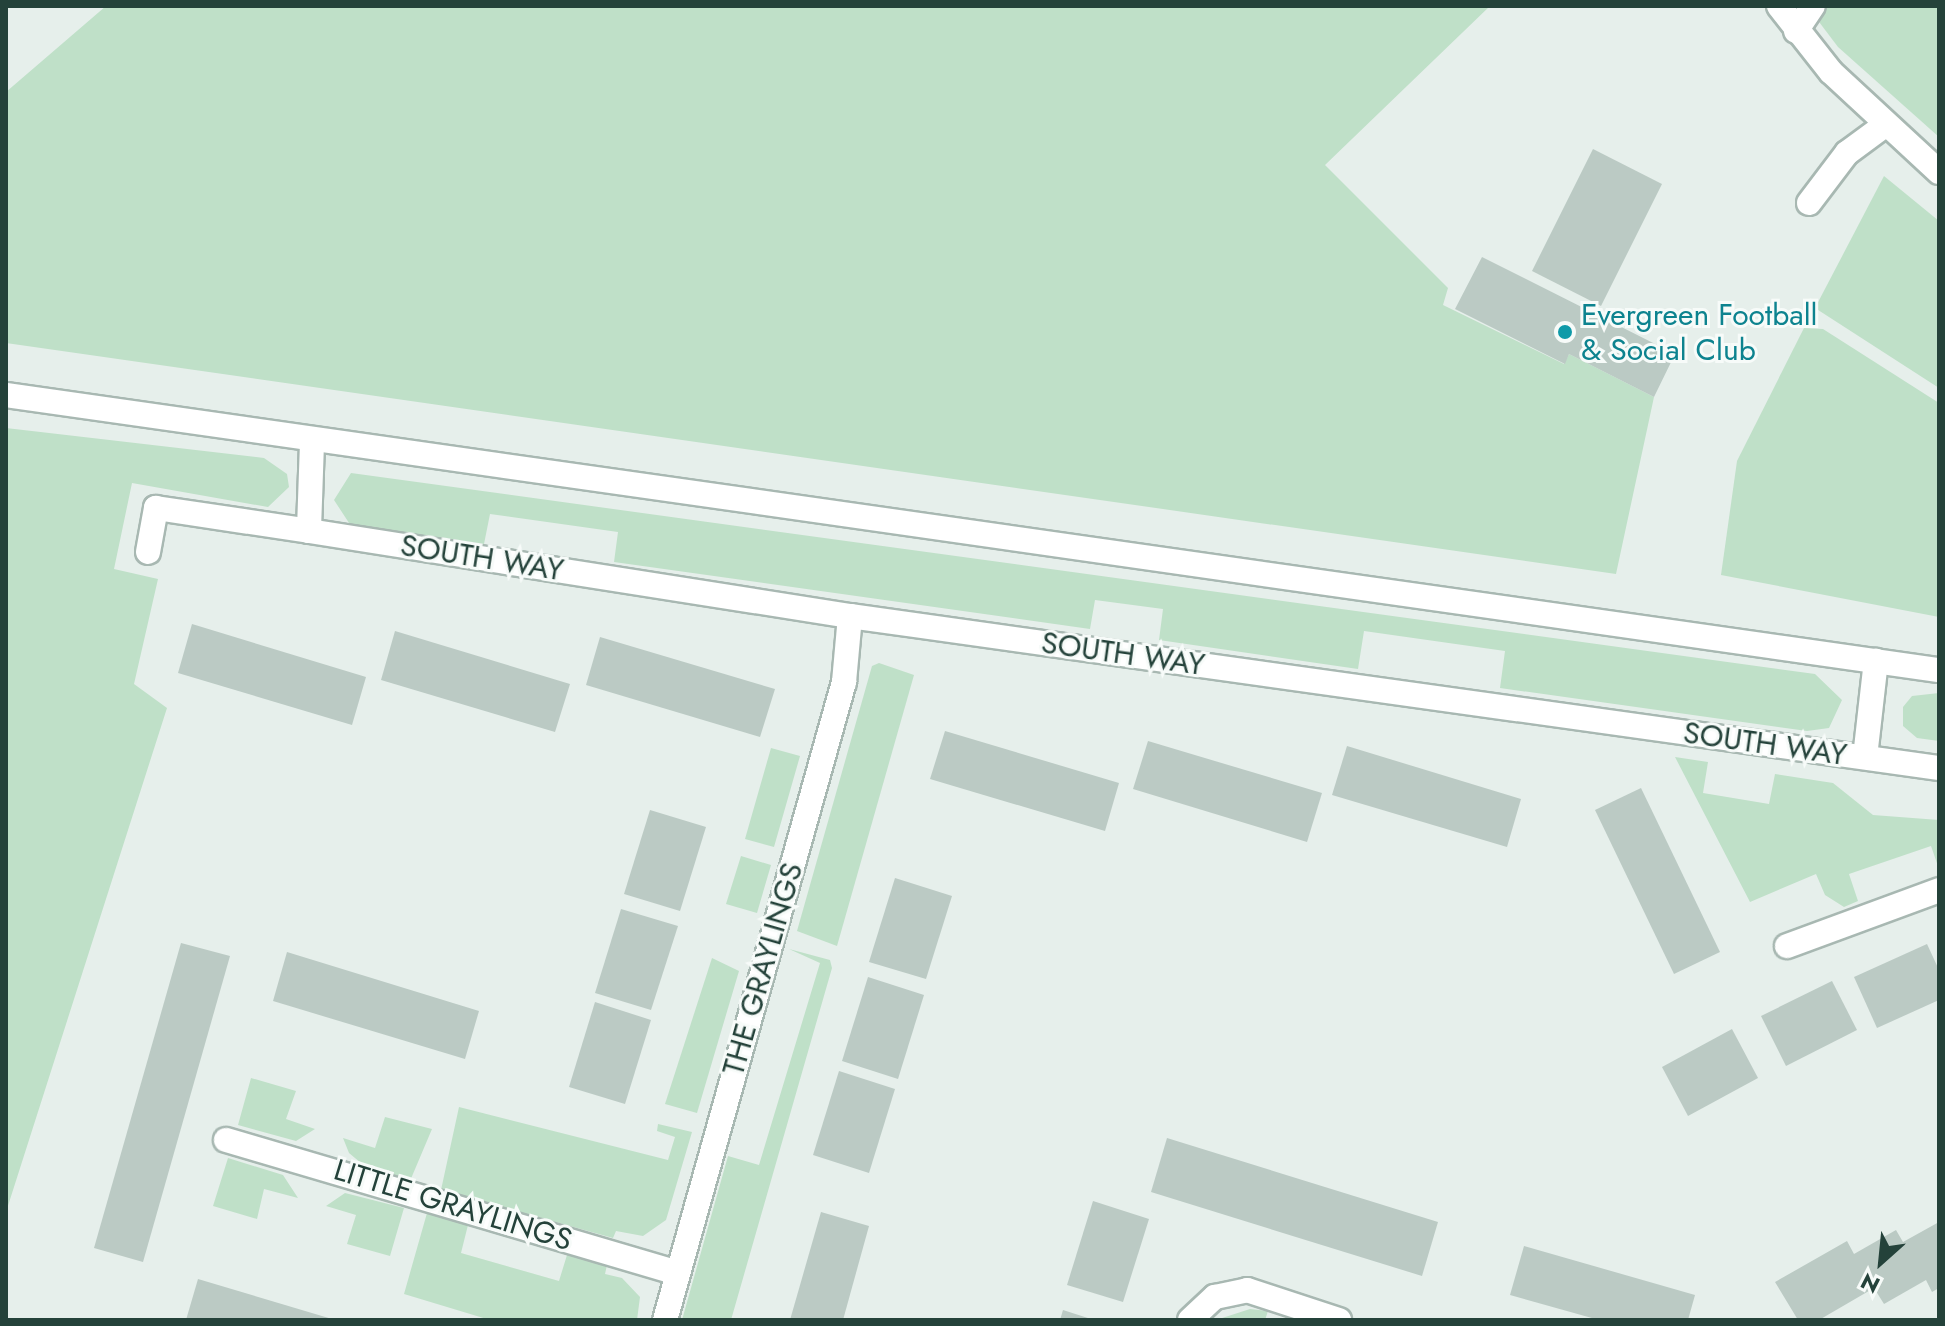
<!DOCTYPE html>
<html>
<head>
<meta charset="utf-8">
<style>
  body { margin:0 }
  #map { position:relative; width:1945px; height:1326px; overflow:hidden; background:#e6efeb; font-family:Jost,sans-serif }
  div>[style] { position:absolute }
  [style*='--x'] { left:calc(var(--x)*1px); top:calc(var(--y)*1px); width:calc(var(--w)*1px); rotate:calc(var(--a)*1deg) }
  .green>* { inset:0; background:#bfe0c8 }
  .building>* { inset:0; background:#bbcac4 }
  .roads { filter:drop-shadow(2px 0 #a8b8b2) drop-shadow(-2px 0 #a8b8b2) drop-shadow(0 2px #a8b8b2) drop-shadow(0 -2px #a8b8b2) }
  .minor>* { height:24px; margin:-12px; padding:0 12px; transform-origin:12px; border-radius:12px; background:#fff }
  .dots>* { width:22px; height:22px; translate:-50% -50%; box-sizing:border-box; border:4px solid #f7fbf9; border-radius:50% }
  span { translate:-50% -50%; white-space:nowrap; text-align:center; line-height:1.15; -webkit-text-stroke:6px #f7fbf9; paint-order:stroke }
  .culture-label { font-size:30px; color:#0d838f }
  .left { translate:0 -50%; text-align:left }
  .street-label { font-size:30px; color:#24423a }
  .frame { position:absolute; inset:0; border:8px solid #24423a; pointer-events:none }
  .north { position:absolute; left:1841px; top:1222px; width:80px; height:80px; -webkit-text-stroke:6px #f7fbf9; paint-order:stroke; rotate:207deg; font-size:22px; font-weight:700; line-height:32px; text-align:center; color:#24423a }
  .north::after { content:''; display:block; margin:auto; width:28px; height:36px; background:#24423a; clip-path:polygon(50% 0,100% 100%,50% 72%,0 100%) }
</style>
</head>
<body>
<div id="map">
  <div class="green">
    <i style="clip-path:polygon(106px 6px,1490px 6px,1325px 165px,1448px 288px,1443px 305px,1564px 364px,1569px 354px,1654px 397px,1616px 574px,6px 343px,6px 92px)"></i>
    <i style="clip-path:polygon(1807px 6px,1939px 6px,1939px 137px,1838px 47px)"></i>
    <i style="clip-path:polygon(1884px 176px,1939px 221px,1939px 388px,1815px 308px)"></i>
    <i style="clip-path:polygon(1804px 328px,1823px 329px,1939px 403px,1939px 617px,1721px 575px,1737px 461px)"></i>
    <i style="clip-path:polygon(6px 428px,264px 458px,287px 474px,289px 487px,268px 507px,132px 483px,114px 569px,158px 579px,134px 684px,167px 708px,6px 1212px)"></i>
    <i style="clip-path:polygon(351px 473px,1815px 674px,1842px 700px,1829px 728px,1807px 731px,1500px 688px,1505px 651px,1364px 631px,1358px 669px,1159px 640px,1163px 609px,1095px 600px,1090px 629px,614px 562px,618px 532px,490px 514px,484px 544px,351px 526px,334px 500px)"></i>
    <i style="clip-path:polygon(879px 663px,914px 675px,837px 946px,797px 931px,872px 666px)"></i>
    <i style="clip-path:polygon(1939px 693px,1939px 741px,1917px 738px,1903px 726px,1903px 707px,1912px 696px)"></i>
    <i style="clip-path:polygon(771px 748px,800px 756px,774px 847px,745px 839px)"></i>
    <i style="clip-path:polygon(1675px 757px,1708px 762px,1703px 793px,1769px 804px,1775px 774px,1833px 783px,1873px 815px,1939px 820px,1939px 869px,1931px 846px,1849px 874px,1858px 901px,1844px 907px,1825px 895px,1816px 874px,1750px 902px)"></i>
    <i style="clip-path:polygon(741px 856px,771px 865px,757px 913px,726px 904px)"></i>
    <i style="clip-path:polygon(789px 949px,830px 960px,832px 968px,731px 1320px,682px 1320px,728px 1156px,759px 1165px,820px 963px)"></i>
    <i style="clip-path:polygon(712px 958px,739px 971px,697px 1113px,665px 1104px)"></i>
    <i style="clip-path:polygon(251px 1078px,296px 1091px,286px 1119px,315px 1129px,296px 1141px,238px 1125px)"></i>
    <i style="clip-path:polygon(459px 1107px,668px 1160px,675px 1137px,657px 1131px,658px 1124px,692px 1132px,666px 1220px,643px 1236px,616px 1231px,613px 1238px,441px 1190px)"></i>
    <i style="clip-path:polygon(385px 1117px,432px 1129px,410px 1181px,367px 1168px,349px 1153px,343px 1138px,375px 1148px)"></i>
    <i style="clip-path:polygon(228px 1158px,283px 1175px,298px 1198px,264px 1189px,257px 1219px,213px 1206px)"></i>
    <i style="clip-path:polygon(345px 1193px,404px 1208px,390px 1256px,347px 1244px,356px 1215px,326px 1206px)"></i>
    <i style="clip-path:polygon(427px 1213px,468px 1225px,461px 1253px,559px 1281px,567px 1255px,607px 1265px,605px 1274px,622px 1278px,640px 1297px,637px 1320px,490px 1320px,404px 1294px)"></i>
    <i style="clip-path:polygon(1250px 1309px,1268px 1311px,1265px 1320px,1216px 1320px)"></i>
  </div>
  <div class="building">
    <i style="clip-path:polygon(1593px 149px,1662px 184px,1601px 306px,1532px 271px)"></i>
    <i style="clip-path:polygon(1482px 257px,1675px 354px,1654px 397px,1569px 354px,1565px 364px,1455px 309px)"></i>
    <i style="clip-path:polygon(192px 624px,366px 677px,352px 725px,178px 673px)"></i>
    <i style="clip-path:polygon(395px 631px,570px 684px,555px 732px,381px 680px)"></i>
    <i style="clip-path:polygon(600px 637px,775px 689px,760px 737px,586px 685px)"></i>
    <i style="clip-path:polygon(945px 731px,1119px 783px,1105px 831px,930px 779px)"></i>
    <i style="clip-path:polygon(1148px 741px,1322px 793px,1307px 842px,1133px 789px)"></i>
    <i style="clip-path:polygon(1347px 746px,1521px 799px,1507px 847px,1332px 795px)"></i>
    <i style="clip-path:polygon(1641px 788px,1720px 952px,1674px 974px,1595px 810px)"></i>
    <i style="clip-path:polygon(650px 810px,706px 827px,680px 911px,624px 894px)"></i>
    <i style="clip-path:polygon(895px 878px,952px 896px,926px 979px,869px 962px)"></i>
    <i style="clip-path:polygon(621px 909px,678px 926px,651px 1010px,595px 993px)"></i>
    <i style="clip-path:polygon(181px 943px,230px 956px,143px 1262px,94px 1248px)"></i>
    <i style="clip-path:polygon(1927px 944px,1939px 970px,1939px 1000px,1877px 1028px,1854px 977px)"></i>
    <i style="clip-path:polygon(287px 952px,479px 1011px,465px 1059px,273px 1001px)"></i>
    <i style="clip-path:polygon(868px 977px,924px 995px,898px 1079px,842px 1061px)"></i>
    <i style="clip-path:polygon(1832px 981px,1857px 1030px,1786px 1066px,1761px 1016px)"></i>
    <i style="clip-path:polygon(595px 1002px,651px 1020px,625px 1104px,569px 1087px)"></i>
    <i style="clip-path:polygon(1732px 1029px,1758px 1078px,1688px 1116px,1662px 1067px)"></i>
    <i style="clip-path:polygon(839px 1071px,895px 1089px,869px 1173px,813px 1155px)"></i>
    <i style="clip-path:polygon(1167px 1138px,1438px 1222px,1422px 1276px,1151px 1192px)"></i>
    <i style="clip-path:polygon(1093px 1201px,1149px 1219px,1123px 1302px,1067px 1285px)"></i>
    <i style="clip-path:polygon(821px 1212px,869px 1226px,843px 1320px,790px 1320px)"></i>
    <i style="clip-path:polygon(1939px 1222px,1939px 1288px,1932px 1292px,1926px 1280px,1884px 1304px,1874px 1288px,1819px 1320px,1798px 1320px,1775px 1282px,1847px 1241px,1854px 1254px,1896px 1230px,1903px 1242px)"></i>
    <i style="clip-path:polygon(1524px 1246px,1695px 1295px,1688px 1320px,1599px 1320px,1510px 1295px)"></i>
    <i style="clip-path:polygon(198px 1279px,332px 1319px,332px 1320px,186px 1320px)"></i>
    <i style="clip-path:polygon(1063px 1310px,1091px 1319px,1091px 1320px,1060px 1320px)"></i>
  </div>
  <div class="roads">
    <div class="minor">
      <i style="--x:1779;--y:6;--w:84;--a:51.8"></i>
      <i style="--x:1831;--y:72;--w:147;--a:42.8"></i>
      <i style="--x:1796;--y:31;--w:30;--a:-56"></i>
      <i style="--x:1809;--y:203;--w:63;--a:-52.8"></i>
      <i style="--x:1847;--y:153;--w:47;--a:-36.4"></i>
      <i style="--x:6;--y:395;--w:1952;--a:8.1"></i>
      <i style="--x:312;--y:443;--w:88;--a:92"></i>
      <i style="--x:309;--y:531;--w:548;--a:8.93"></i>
      <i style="--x:850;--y:616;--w:1100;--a:7.95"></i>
      <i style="--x:148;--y:552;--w:45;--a:-79.7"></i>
      <i style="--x:156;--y:508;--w:155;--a:8.5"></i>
      <i style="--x:1865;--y:757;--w:97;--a:-83.5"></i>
      <i style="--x:1787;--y:946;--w:162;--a:-20.2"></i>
      <i style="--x:226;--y:1140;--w:471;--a:16.4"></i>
      <i style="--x:665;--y:1320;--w:663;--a:-74.33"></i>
      <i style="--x:844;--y:682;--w:66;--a:-84.8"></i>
      <i style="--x:1190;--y:1320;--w:34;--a:-43"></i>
      <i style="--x:1215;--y:1297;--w:33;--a:-12"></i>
      <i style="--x:1247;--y:1290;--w:97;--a:18.1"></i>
    </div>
  </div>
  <div class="dots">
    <i style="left:1565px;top:332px;background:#0f9aa8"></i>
  </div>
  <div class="culture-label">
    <span class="left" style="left:1581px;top:332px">Evergreen Football<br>&amp; Social Club</span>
  </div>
  <div class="street-label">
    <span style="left:482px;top:558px;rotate:9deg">SOUTH WAY</span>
    <span style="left:1123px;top:654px;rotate:8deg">SOUTH WAY</span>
    <span style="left:1765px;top:744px;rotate:8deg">SOUTH WAY</span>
    <span style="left:763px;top:969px;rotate:-74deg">THE GRAYLINGS</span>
    <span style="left:453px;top:1205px;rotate:17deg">LITTLE GRAYLINGS</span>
  </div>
  <div class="frame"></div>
  <div class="north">N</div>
</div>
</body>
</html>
